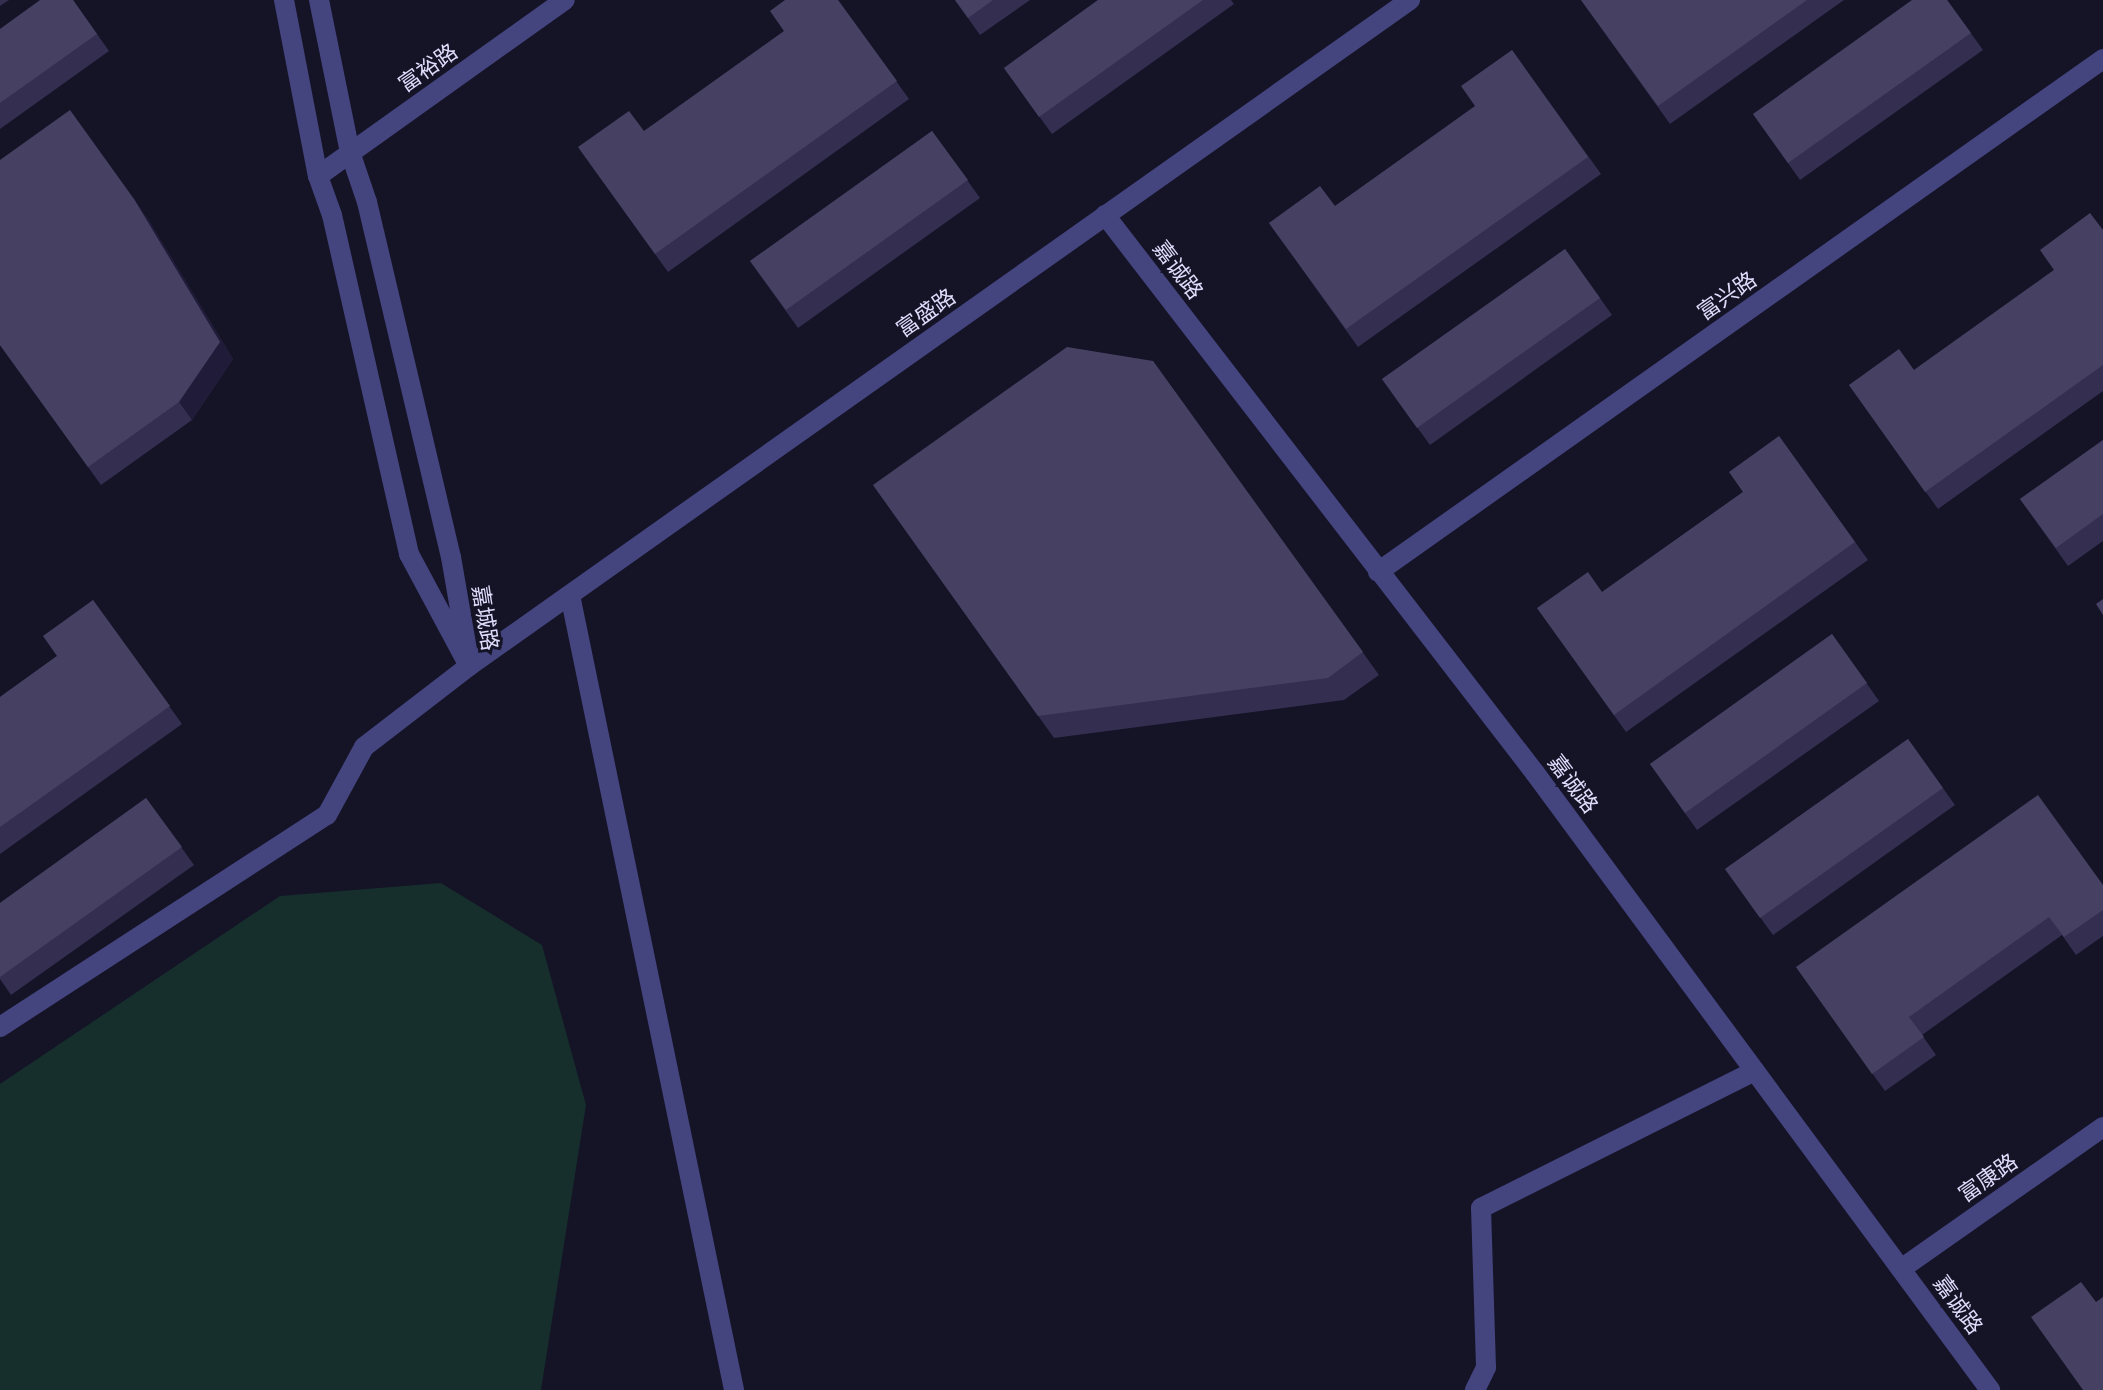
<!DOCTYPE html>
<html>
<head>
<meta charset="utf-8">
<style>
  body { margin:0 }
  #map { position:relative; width:2103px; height:1390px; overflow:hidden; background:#151326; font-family:"Space Grotesk","Noto Sans SC",sans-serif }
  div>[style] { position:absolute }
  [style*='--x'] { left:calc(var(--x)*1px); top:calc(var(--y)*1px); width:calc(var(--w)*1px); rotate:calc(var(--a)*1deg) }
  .green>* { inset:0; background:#162f2d }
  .lane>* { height:20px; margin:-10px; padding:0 10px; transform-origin:10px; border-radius:10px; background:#44447f }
  .street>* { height:20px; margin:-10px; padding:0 10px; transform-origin:10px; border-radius:10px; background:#44447f }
  .wall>* { inset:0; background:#342e51 }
  .shaded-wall>* { inset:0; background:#201b38 }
  .building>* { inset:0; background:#464163 }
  span { translate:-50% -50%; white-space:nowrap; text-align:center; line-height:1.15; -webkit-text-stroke:6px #151326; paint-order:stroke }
  .street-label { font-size:22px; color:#dedcfb }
</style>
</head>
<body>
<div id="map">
  <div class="green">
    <i style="clip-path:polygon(441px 883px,542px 945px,586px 1105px,541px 1390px,0 1390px,0 1084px,280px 896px)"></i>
  </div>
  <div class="lane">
    <i style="--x:0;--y:1027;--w:390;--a:-33"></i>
    <i style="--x:327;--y:815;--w:77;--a:-61.4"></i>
    <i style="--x:364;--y:747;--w:133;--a:-37.6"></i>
  </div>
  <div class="street">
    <i style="--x:284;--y:0;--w:179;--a:79.1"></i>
    <i style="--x:318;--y:176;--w:41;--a:70.3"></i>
    <i style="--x:332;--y:215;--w:348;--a:77.2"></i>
    <i style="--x:409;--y:554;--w:127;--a:61.8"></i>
    <i style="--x:319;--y:0;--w:155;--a:78.5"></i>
    <i style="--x:350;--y:152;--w:53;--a:71.2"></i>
    <i style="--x:367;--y:202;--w:365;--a:76.7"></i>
    <i style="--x:451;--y:557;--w:94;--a:80.2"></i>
    <i style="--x:318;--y:176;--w:303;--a:-35.5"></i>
    <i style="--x:1105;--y:215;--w:704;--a:52.38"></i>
    <i style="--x:1535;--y:773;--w:767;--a:53.59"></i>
    <i style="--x:1378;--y:572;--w:888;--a:-35.28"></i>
    <i style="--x:570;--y:595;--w:812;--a:78.34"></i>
    <i style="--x:469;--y:666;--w:1153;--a:-35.29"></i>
    <i style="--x:1901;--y:1269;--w:247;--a:-35.1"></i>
    <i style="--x:1475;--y:1390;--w:25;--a:-64"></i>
    <i style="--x:1486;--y:1367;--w:159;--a:-91.8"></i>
    <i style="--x:1481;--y:1208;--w:306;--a:-26.6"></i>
  </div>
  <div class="wall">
    <i style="clip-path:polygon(0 0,9px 0,0 6px)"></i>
    <i style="clip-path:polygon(73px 0,109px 51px,0 129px,0 29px)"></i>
    <i style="clip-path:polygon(838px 0,909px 99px,668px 272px,578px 147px,644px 131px)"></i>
    <i style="clip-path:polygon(955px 0,1030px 0,980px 35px)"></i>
    <i style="clip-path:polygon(1098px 0,1231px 0,1234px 4px,1052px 134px,1004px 68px)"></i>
    <i style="clip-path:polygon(1581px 0,1844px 0,1670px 124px)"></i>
    <i style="clip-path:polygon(1947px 0,1983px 50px,1800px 180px,1753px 114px)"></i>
    <i style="clip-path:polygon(1512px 50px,1601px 174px,1358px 347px,1269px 223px,1335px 206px,1475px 107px)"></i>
    <i style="clip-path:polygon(932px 131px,980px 198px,798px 328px,750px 261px)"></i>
    <i style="clip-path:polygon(146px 216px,233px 359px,192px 420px,101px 485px,0 345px)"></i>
    <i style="clip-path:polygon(2103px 230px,2103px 391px,1938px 509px,1849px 385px,1914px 370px,2054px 270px)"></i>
    <i style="clip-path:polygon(1565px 249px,1612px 315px,1430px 445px,1382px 379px)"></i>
    <i style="clip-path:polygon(1153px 361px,1379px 675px,1344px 700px,1054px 738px,873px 485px)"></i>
    <i style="clip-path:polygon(1779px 436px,1868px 560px,1626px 732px,1537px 608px,1602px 592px,1743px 492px)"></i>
    <i style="clip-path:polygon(2103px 440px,2103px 541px,2068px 566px,2020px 499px)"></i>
    <i style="clip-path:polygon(93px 600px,182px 724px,0 854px,0 697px,57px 656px)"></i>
    <i style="clip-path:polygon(1832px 634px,1879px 701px,1697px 830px,1650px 764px)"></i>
    <i style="clip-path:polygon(1908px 739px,1955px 805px,1773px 935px,1725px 869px)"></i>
    <i style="clip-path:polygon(146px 798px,194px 865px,11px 995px,0 979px,0 903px)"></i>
    <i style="clip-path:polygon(2103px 885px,2103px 936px,2076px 955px,2062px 935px,1922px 1035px,1936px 1055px,1885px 1091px,1796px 967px)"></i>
  </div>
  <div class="shaded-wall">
    <i style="clip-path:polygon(134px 199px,146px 216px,233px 359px,192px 420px,179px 402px)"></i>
  </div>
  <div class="building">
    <i style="clip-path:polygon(40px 0,73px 0,97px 34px,0 103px,0 29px)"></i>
    <i style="clip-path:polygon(785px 0,838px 0,897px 81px,655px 254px,578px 147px,629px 111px,644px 131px,784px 31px,770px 11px)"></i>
    <i style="clip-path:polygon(955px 0,993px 0,968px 18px)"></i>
    <i style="clip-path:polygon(1098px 0,1203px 0,1039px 117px,1004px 68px)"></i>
    <i style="clip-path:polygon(1581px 0,1807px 0,1658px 106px)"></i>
    <i style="clip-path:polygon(1912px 0,1947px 0,1971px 33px,1788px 163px,1753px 114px)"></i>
    <i style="clip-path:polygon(1512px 50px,1588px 157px,1346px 329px,1269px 223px,1320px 186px,1335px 206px,1475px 106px,1461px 86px)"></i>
    <i style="clip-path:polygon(70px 110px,134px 199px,220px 342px,179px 402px,88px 467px,0 345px,0 160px)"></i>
    <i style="clip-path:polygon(932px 131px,968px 180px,786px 310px,750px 261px)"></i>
    <i style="clip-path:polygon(2090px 213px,2103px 230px,2103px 365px,1925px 492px,1849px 385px,1899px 349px,1914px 370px,2054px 270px,2040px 250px)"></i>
    <i style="clip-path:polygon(1565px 249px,1600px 298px,1417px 428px,1382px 379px)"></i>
    <i style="clip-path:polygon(1067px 347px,1153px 361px,1363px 652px,1328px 678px,1038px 716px,873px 485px)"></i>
    <i style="clip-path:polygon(1779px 436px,1855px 542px,1614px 715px,1537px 608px,1588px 572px,1602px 592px,1743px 492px,1729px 472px)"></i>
    <i style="clip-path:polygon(2103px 440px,2103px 514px,2056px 548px,2020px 499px)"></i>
    <i style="clip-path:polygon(2103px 599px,2103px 615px,2096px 604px)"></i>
    <i style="clip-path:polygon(93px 600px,170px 706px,0 827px,0 697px,57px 656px,43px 636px)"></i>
    <i style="clip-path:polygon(1832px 634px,1867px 683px,1685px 813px,1650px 764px)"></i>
    <i style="clip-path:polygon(1908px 739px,1943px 788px,1760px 918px,1725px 869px)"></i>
    <i style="clip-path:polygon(2038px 795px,2103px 885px,2103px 910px,2064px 937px,2049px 917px,1909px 1017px,1924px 1037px,1872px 1074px,1796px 967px)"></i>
    <i style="clip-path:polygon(146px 798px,182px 847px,0 977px,0 903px)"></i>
    <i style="clip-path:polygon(2081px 1282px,2096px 1302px,2103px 1297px,2103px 1390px,2083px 1390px,2031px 1317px)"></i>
  </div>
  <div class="street-label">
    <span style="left:428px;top:68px;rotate:-35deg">富裕路</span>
    <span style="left:1178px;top:270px;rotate:53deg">嘉诚路</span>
    <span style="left:1727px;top:296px;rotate:-35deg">富兴路</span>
    <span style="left:926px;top:313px;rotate:-35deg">富盛路</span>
    <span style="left:485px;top:618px;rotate:81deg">嘉城路</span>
    <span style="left:1573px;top:784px;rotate:53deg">嘉诚路</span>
    <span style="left:1988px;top:1178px;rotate:-35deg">富康路</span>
    <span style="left:1958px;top:1305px;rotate:54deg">嘉诚路</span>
  </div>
</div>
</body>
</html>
